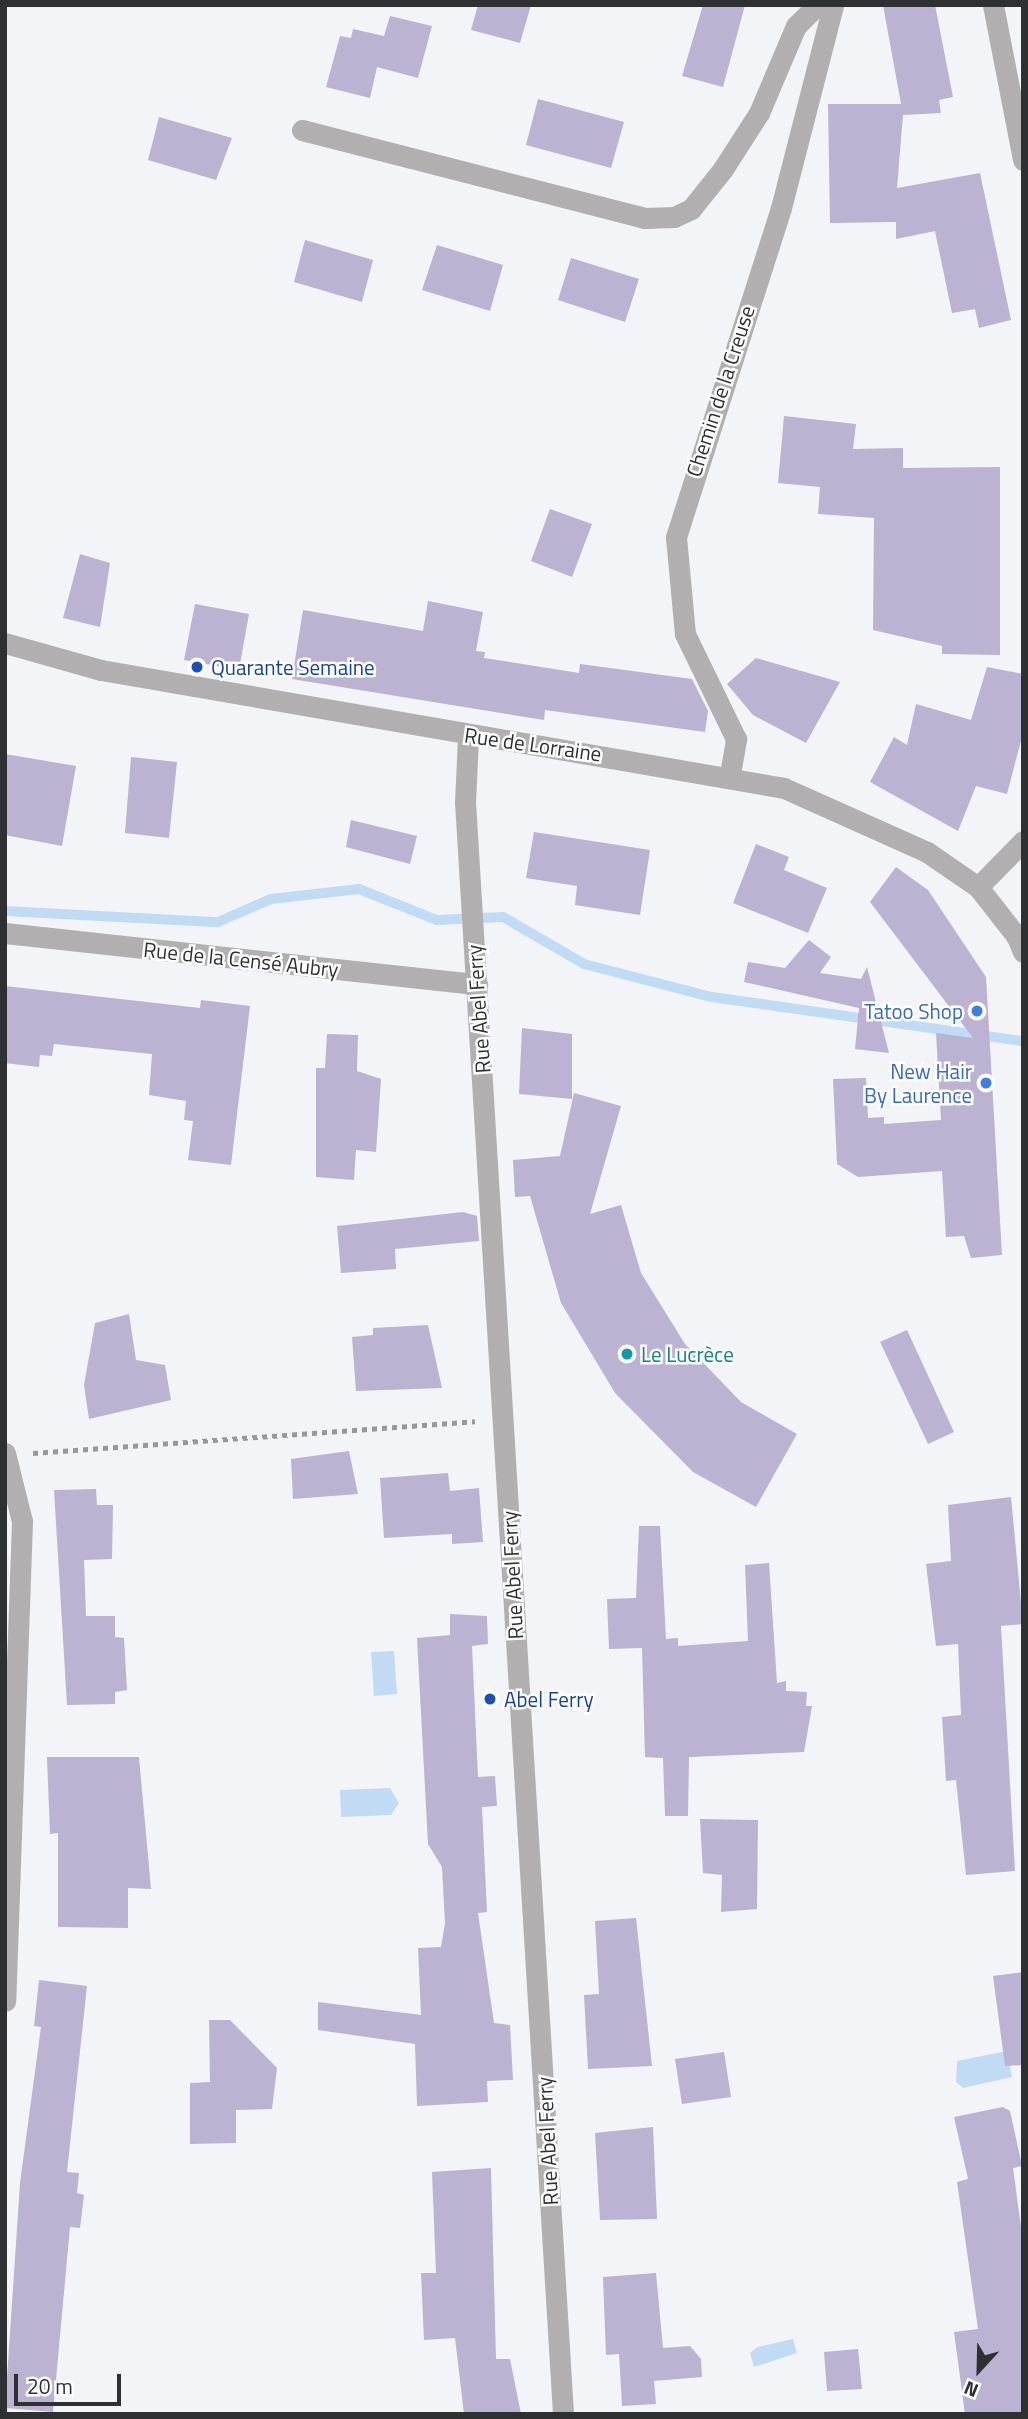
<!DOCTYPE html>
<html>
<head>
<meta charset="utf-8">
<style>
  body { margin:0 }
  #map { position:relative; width:1028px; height:2419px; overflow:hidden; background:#f3f4f8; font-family:"Titillium Web",sans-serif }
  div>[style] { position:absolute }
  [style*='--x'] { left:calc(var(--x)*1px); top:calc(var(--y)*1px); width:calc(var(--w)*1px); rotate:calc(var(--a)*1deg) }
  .water>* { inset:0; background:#c2dbf5 }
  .stream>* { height:10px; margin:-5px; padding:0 5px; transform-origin:5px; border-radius:5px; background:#c2dbf5 }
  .building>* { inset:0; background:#bcb2d1 }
  .path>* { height:4.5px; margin-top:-2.25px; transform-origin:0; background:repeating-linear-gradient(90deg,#97989a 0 5px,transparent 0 10px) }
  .minor>* { height:21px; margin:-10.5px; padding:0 10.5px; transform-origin:10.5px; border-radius:10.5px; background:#b1afaf }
  .tertiary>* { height:21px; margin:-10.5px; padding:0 10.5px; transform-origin:10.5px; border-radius:10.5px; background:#b1afaf }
  .dots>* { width:19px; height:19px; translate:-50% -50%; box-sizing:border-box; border:4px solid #fff; border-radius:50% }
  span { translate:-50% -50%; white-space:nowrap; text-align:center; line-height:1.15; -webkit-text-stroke:5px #fff; paint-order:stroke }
  .street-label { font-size:21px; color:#2f3031 }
  .transit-label { font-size:21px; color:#164399 }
  .left { translate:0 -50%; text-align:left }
  .shop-label { font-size:21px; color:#366cbe }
  .right { translate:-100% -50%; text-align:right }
  .culture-label { font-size:21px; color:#0d838f }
  .frame { position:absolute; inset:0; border:7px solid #2f3031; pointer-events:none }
  .north { position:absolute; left:944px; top:2335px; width:70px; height:70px; -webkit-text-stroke:5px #fff; paint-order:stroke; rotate:202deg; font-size:19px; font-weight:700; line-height:28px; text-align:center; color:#2f3031 }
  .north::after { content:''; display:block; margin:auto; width:24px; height:32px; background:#2f3031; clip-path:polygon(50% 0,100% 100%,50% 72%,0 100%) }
  .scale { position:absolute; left:14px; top:2374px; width:107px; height:32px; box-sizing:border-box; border:4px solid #2f3031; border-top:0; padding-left:9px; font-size:21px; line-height:24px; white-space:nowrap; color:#2f3031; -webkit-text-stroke:5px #fff; paint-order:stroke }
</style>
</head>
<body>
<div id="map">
  <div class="water">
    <i style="clip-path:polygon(394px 1651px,397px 1694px,374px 1696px,371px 1652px)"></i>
    <i style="clip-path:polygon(390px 1788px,399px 1803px,391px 1815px,341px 1817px,340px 1790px)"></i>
    <i style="clip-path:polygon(1007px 2051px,1012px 2077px,963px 2088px,956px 2082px,957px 2061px)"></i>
    <i style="clip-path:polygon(793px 2339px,797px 2353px,754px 2367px,750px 2353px,758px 2347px)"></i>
  </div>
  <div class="stream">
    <i style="--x:5;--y:911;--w:213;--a:3"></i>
    <i style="--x:218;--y:922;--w:58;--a:-23.5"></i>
    <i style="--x:271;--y:899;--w:89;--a:-6.5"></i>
    <i style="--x:359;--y:889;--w:84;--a:21.7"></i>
    <i style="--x:437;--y:920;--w:66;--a:-2.6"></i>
    <i style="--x:503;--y:917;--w:94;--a:30.1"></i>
    <i style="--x:584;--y:964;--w:132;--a:14.5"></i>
    <i style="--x:712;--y:997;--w:314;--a:8.1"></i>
  </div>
  <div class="building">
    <i style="clip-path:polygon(478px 5px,531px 5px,520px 43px,471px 30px)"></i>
    <i style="clip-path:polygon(703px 5px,745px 5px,723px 87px,682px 76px)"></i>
    <i style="clip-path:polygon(883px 5px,935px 5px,953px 97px,939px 100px,941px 113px,903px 115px,897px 188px,980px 173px,1011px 320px,979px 328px,975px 309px,952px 313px,935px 231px,896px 239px,896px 222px,830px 223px,828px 104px,901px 104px)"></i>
    <i style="clip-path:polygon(390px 16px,432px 26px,418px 78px,377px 67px,370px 98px,326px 87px,340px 36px,351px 38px,353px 29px,384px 36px)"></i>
    <i style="clip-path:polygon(538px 99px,624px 122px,611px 168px,526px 145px)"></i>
    <i style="clip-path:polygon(159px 117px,232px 138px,216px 180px,148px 160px)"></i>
    <i style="clip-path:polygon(305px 240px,373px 260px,362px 302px,294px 282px)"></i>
    <i style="clip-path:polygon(437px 245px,503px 265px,490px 311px,422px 290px)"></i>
    <i style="clip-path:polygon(571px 258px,639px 279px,625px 322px,558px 300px)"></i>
    <i style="clip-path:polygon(784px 416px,856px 424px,853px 449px,903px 448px,903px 468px,1000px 467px,1000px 655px,942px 654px,942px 646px,873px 630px,874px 518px,818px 514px,820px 487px,778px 483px)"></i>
    <i style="clip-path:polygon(550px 509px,592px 524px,572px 577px,531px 561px)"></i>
    <i style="clip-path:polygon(80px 554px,110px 563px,100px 627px,63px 618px)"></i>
    <i style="clip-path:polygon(428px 601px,483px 612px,476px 651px,485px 652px,484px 658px,579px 673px,580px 664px,692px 679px,708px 711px,705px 732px,545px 710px,544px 720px,292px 679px,303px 610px,423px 631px)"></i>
    <i style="clip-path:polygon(195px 604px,249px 614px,239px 670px,184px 660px)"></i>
    <i style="clip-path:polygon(756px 658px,840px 682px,806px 743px,753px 715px,727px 684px)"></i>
    <i style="clip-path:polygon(987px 667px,1023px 674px,1023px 733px,1007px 794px,976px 786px,958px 831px,870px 782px,894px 737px,907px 745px,916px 704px,971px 720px)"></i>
    <i style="clip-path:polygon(5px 754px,76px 766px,62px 846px,5px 835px)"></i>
    <i style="clip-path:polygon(131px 757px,177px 762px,169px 838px,125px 833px)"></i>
    <i style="clip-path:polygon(351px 820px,417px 836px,410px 864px,346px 847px)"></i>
    <i style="clip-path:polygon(534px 832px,650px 850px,640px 915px,575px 905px,577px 886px,526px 878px)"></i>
    <i style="clip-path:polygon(756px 844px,789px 857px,784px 870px,827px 888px,808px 933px,733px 903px)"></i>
    <i style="clip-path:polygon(896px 867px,928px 890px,986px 977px,1002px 1255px,971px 1258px,964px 1236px,946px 1237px,942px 1171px,858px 1177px,837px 1164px,833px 1079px,866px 1078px,868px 1118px,884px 1117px,884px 1124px,941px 1120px,936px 1033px,973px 1038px,870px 902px)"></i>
    <i style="clip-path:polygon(809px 940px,831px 957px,820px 973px,861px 979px,867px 967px,889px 1053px,855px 1049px,859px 1008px,744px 982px,748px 962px,785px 968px)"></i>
    <i style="clip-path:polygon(5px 986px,200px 1008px,201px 1000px,250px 1006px,231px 1165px,188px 1160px,193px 1121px,184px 1120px,186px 1101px,149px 1095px,152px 1054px,54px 1044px,52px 1056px,40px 1055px,39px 1067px,5px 1063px)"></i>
    <i style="clip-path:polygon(522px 1028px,572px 1034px,572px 1099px,519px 1094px)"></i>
    <i style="clip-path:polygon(327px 1034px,358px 1035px,357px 1071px,381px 1079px,376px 1152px,356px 1150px,354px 1180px,316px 1177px,316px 1068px,325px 1068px)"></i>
    <i style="clip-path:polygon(574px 1093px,621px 1106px,590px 1214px,621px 1205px,641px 1273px,685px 1344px,741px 1402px,797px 1434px,756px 1507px,693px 1472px,615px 1393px,561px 1303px,530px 1196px,515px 1197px,513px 1160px,560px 1156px)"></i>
    <i style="clip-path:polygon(463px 1212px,477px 1216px,479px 1241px,395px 1249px,396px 1269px,341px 1273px,337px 1226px)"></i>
    <i style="clip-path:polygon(129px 1314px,136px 1360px,165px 1365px,171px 1400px,89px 1419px,84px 1385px,95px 1323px)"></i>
    <i style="clip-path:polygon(428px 1325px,442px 1388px,356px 1391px,352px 1337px,373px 1335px,373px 1328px)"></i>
    <i style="clip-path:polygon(907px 1330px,954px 1432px,928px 1444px,880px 1342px)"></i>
    <i style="clip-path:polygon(349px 1451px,358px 1494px,293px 1499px,291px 1459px)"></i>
    <i style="clip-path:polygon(448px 1473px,450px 1491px,479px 1488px,483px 1542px,452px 1544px,452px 1534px,384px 1538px,380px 1478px)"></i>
    <i style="clip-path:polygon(96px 1489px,97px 1505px,113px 1505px,112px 1559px,84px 1560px,86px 1616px,115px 1616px,115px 1637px,124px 1638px,127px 1690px,115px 1692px,115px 1704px,67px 1705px,54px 1490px)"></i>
    <i style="clip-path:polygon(1011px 1497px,1023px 1624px,1001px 1626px,1015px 1871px,966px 1875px,956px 1780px,946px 1781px,942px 1717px,961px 1715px,958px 1644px,936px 1646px,926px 1564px,951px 1561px,948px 1505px)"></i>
    <i style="clip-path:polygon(639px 1526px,660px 1526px,666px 1639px,678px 1638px,678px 1646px,748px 1641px,745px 1565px,769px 1563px,777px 1683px,786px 1681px,786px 1691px,807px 1692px,806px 1706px,812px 1706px,804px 1752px,689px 1757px,688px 1816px,665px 1816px,663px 1758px,645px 1757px,642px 1648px,609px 1649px,607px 1599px,636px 1598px)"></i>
    <i style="clip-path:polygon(450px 1614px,487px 1616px,488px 1644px,472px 1646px,478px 1777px,495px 1776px,497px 1806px,482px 1807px,487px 1912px,478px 1913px,494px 2023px,510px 2025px,513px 2080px,487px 2081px,488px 2102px,417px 2106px,415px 2044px,318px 2030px,318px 2002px,421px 2015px,418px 1948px,441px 1947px,445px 1923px,442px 1867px,428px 1844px,417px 1638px,450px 1635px)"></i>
    <i style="clip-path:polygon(47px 1757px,139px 1757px,151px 1889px,128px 1888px,128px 1928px,58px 1927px,58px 1833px,50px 1834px)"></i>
    <i style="clip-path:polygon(700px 1819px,758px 1820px,757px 1909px,721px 1912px,722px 1875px,703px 1873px)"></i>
    <i style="clip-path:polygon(636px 1918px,652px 2066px,588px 2069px,584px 1995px,599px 1994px,595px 1921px)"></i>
    <i style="clip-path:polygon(1023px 1972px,1023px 2065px,1005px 2066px,993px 1976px)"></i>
    <i style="clip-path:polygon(39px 1980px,87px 1986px,67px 2172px,79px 2173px,77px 2193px,84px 2195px,80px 2228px,70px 2227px,53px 2412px,5px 2408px,20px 2183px,41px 2027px,34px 2026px)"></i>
    <i style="clip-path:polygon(209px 2020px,230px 2020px,277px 2068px,272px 2109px,236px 2110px,236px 2143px,190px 2144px,190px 2083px,210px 2082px)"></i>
    <i style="clip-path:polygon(724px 2052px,731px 2097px,682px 2104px,675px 2059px)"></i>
    <i style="clip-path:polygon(1003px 2107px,1010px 2111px,1022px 2166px,1013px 2168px,1023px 2242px,1023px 2414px,965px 2414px,954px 2332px,978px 2329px,957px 2182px,968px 2179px,954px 2117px)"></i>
    <i style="clip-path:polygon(653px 2127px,657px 2219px,600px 2220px,595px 2133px)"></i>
    <i style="clip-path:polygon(491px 2168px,496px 2359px,510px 2359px,521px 2414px,464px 2414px,455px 2338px,424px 2340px,421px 2273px,436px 2273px,432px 2172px)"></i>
    <i style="clip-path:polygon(656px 2273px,663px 2348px,690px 2346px,701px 2359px,702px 2377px,654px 2381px,656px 2404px,622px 2406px,619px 2354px,606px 2355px,603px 2277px)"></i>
    <i style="clip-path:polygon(858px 2349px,862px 2389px,827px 2391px,824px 2352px)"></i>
  </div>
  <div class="path">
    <i style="--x:33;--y:1453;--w:443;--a:-4.1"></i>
  </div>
  <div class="minor">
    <i style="--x:993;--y:5;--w:158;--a:79"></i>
    <i style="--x:302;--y:130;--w:354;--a:14.4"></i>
    <i style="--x:645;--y:218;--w:29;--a:-2"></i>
    <i style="--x:674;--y:217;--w:19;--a:-25"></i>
    <i style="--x:691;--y:209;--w:51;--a:-51.3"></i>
    <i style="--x:723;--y:169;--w:67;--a:-57.3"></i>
    <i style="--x:759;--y:113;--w:95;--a:-67"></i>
    <i style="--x:796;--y:26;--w:30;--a:-45"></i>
    <i style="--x:5;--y:643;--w:100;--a:15.7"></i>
    <i style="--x:101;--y:670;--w:693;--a:9.8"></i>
    <i style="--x:784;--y:788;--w:157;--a:24.1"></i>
    <i style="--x:927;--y:852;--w:62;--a:34.5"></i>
    <i style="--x:978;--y:887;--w:63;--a:52"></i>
    <i style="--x:468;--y:737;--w:65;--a:92.6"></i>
    <i style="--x:465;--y:802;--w:1615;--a:86.52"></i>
    <i style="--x:730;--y:774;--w:36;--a:-80"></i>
    <i style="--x:736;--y:739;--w:117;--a:-115.9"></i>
    <i style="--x:685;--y:634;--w:97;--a:-95.3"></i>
    <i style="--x:676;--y:537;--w:345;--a:-72.3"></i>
    <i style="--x:781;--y:208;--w:210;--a:-75.6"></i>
    <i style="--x:978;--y:887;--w:64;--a:-45.6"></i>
    <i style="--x:5;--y:933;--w:475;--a:6.2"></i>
    <i style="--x:5;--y:1453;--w:70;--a:76"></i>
    <i style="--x:22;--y:1521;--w:480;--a:92"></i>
  </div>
  <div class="tertiary">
    <i style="--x:1023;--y:934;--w:7;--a:153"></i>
    <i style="--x:1017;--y:937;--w:16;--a:68"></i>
  </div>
  <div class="dots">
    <i style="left:197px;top:667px;background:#1a4fb4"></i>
    <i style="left:977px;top:1011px;background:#3f7fe0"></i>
    <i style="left:986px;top:1083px;background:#3f7fe0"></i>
    <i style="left:627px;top:1354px;background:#0f9aa8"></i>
    <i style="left:490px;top:1699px;background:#1a4fb4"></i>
  </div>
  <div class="street-label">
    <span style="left:720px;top:391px;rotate:-72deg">Chemin de la Creuse</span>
    <span style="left:533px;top:744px;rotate:8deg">Rue de Lorraine</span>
    <span style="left:241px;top:959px;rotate:6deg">Rue de la Censé Aubry</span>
    <span style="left:478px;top:1009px;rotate:-94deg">Rue Abel Ferry</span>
    <span style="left:512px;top:1575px;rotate:-93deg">Rue Abel Ferry</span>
    <span style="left:547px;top:2141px;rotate:-93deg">Rue Abel Ferry</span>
  </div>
  <div class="transit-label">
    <span class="left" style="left:211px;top:667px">Quarante Semaine</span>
    <span class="left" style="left:504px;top:1699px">Abel Ferry</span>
  </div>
  <div class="shop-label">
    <span class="right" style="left:963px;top:1011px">Tatoo Shop</span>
    <span class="right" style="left:972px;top:1083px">New Hair<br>By Laurence</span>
  </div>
  <div class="culture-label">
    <span class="left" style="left:641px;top:1354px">Le Lucrèce</span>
  </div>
  <div class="frame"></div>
  <div class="north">N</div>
  <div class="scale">20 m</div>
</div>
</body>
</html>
